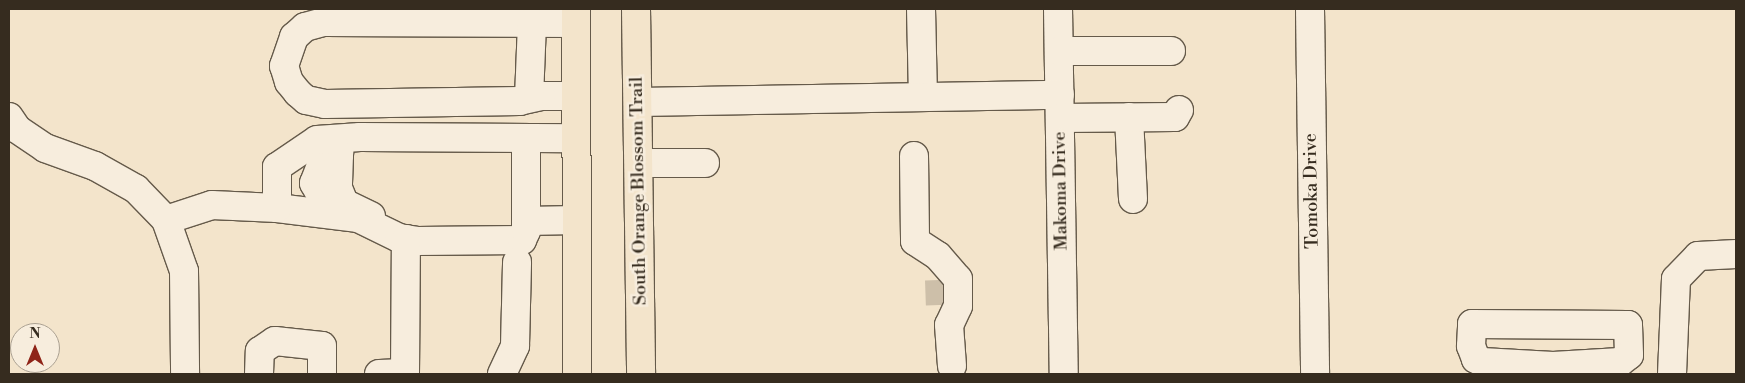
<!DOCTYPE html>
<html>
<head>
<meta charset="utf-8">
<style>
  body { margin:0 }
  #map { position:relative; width:1745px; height:383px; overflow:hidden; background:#f3e4cb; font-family:"Libre Bodoni",serif }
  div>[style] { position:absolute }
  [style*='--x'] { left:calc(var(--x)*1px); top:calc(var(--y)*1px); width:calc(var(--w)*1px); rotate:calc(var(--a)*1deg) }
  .minor-tunnel>* { height:28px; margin-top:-14px; transform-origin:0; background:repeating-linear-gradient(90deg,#cdbfa9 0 28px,transparent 0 42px) }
  .roads { filter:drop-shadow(1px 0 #655a4a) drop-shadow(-1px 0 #655a4a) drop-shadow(0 1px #655a4a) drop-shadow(0 -1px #655a4a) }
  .minor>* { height:28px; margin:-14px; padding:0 14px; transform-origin:14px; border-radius:14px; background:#f7eddd }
  .major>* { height:28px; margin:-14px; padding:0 14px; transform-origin:14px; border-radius:14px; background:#f3e4cb }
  span { translate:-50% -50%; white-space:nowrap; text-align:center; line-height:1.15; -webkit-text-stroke:5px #f7eddd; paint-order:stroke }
  .street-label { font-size:18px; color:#362c1f }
  .frame { position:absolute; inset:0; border:10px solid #362c1f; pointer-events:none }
  .north { position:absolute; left:10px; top:323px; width:50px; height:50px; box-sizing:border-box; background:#f7eddd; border:1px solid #aaa091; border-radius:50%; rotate:0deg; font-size:14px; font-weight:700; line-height:20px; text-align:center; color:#362c1f }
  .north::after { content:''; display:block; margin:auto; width:18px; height:22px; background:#8f2418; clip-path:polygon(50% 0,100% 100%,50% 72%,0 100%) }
</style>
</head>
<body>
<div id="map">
  <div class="minor-tunnel">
    <i style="--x:939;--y:280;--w:25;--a:88"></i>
  </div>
  <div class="roads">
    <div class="minor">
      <i style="--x:921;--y:9;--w:88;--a:88.7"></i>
      <i style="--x:1058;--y:9;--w:365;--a:89.1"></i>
      <i style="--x:1310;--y:9;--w:365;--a:89.2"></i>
      <i style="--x:1059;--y:51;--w:112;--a:0"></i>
      <i style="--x:575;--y:96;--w:34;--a:180"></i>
      <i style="--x:541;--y:96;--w:22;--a:167"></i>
      <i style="--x:520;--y:101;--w:195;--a:179.1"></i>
      <i style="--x:325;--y:104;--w:19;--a:-168"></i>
      <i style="--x:306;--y:100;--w:11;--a:-139"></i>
      <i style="--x:298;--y:93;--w:14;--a:-129"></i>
      <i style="--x:289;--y:82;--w:17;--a:-107"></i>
      <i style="--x:284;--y:66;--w:31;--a:-71"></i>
      <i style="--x:294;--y:37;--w:15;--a:-42"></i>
      <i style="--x:305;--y:27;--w:20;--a:-15"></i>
      <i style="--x:324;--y:22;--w:252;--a:0.2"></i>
      <i style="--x:529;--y:98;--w:76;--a:-87.7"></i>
      <i style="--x:638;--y:102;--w:422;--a:-1"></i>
      <i style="--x:9;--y:117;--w:14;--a:56"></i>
      <i style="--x:17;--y:129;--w:34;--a:34"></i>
      <i style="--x:45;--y:148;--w:53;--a:19.8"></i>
      <i style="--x:95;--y:166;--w:47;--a:29.3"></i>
      <i style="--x:136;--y:189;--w:43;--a:45.9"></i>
      <i style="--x:166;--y:220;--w:54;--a:70.6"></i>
      <i style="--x:184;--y:271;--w:103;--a:89.4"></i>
      <i style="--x:1129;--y:117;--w:82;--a:87.2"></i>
      <i style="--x:1060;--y:118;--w:115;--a:-0.5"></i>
      <i style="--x:1175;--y:117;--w:8;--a:-60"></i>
      <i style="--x:340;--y:145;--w:10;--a:96"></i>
      <i style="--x:339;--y:155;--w:17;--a:163"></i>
      <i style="--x:323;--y:160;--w:25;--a:111"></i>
      <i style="--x:314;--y:183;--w:21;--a:61"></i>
      <i style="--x:324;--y:201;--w:20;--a:6"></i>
      <i style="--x:339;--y:155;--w:33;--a:92"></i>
      <i style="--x:338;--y:188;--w:16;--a:68"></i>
      <i style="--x:344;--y:203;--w:30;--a:26"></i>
      <i style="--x:914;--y:156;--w:85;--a:89.3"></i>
      <i style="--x:915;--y:241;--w:27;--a:33"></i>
      <i style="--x:938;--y:256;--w:30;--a:49"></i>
      <i style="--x:958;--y:279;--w:27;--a:90"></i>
      <i style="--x:958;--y:306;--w:21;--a:115"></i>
      <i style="--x:949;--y:325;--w:41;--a:85.8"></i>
      <i style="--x:639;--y:163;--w:66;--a:0"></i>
      <i style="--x:277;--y:208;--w:82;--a:7"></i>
      <i style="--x:358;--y:218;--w:46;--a:26"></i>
      <i style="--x:399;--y:238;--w:18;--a:9"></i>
      <i style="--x:417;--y:241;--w:105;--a:-0.5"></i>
      <i style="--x:522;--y:240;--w:10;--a:-66"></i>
      <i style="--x:526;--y:231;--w:91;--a:-90"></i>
      <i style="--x:166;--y:220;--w:48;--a:-18.1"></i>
      <i style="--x:212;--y:205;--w:65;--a:2.6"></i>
      <i style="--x:277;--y:208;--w:41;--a:-90"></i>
      <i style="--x:277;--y:167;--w:48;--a:-34"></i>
      <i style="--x:317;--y:140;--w:43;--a:-4"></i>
      <i style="--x:360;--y:137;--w:216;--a:0.3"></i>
      <i style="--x:526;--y:221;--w:50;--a:-1.1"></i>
      <i style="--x:1472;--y:324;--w:156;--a:0.4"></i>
      <i style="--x:1628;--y:325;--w:30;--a:88"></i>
      <i style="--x:1629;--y:355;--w:11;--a:142"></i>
      <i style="--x:1620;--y:362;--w:67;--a:176.6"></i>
      <i style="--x:1553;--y:366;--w:71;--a:-176.8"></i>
      <i style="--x:1482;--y:362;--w:7;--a:-153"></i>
      <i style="--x:1476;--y:359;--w:14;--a:-111"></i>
      <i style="--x:1471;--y:346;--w:22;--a:-87"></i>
      <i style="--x:259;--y:374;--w:23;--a:-88"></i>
      <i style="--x:260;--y:351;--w:18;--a:-34"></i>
      <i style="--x:275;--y:341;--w:47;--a:6.1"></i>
      <i style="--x:322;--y:346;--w:28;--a:90"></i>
      <i style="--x:379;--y:374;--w:26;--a:-2"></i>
      <i style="--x:405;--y:374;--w:135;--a:-89.6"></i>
      <i style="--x:502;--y:374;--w:31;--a:-65"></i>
      <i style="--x:515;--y:346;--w:84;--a:-88.6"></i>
      <i style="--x:1672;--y:374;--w:95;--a:-87.6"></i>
      <i style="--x:1676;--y:279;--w:32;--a:-46"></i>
      <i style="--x:1698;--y:256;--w:38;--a:-3"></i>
    </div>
    <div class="major">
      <i style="--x:576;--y:9;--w:365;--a:89.8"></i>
      <i style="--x:636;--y:9;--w:365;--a:89.2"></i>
    </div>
  </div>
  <div class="street-label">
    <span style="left:639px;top:191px;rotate:-91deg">South Orange Blossom Trail</span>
    <span style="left:1061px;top:191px;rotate:-91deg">Makoma Drive</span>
    <span style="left:1312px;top:191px;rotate:-91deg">Tomoka Drive</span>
  </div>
  <div class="frame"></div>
  <div class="north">N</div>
</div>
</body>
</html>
